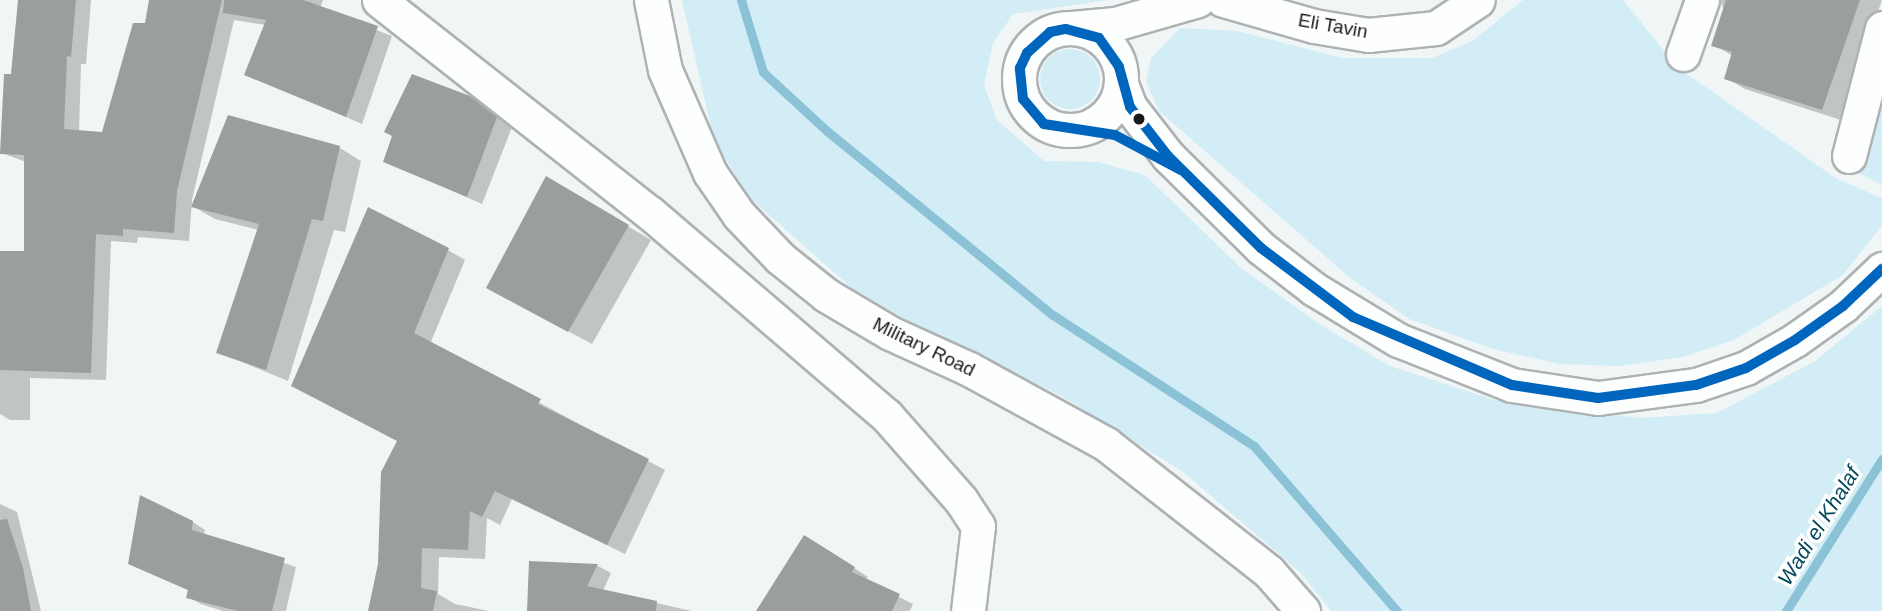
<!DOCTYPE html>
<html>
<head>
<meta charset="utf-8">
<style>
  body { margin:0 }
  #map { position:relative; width:1882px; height:611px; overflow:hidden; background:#f0f5f6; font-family:Arial,sans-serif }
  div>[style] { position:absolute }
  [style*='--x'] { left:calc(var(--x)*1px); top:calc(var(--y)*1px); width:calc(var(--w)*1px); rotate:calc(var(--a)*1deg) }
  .green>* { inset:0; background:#d3edf7 }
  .round { border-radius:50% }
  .shadow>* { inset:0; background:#0003 }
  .stream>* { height:9px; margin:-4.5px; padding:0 4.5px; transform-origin:4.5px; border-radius:4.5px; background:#8bc2d6 }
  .building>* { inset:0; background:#9a9e9f }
  .roads { filter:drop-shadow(2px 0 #afb2b3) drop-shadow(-2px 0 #afb2b3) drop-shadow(0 2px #afb2b3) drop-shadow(0 -2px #afb2b3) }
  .minor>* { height:33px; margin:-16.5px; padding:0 16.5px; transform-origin:16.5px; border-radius:16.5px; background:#fdfefe }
  .minor>.ring { margin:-16.5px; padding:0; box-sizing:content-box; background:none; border:33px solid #fdfefe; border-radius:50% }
  .bus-1>* { height:10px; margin:-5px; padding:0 5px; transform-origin:5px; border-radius:5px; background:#0065bd }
  .dots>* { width:19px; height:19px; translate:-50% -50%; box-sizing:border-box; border:4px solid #fff; border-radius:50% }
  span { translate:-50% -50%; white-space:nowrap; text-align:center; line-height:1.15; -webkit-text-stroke:7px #fff; paint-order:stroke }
  .street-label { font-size:19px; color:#181b1c }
  .water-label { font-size:21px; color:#03485d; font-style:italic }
</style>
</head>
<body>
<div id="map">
  <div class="green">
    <i style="clip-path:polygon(682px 0,1109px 0,1013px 14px,993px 43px,984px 85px,997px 120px,1044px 161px,1098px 162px,1145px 175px,1241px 268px,1318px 323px,1390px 366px,1495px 400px,1640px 418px,1717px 413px,1815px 361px,1882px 306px,1882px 611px,1331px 611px,1301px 573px,1183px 472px,1060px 395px,942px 340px,853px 289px,752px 200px,714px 141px)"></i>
    <i style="clip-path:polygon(1523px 0,1623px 0,1677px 67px,1837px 179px,1882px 198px,1882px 225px,1843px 275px,1734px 340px,1683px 357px,1619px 366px,1560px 364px,1493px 349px,1409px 319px,1349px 277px,1159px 111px,1146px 82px,1151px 58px,1180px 28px,1237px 31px,1343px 58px,1432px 58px,1472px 41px)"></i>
    <i class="round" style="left:1040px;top:49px;width:60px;height:60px"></i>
    <i style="clip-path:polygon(1882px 83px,1882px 185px,1858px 173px)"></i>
  </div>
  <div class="shadow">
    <i style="clip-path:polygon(20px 0,91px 0,86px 64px,81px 64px,79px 132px,103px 134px,147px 25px,150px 0,323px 0,320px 8px,392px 36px,362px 124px,247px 74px,266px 25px,234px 20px,192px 200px,189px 241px,138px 237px,137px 243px,111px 241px,106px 380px,30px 378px,30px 420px,10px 420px,0 414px,0 253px,25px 253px,26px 162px,2px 153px)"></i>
    <i style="clip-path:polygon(1721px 0,1882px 0,1841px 120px,1745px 89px,1726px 78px,1733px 56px,1714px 45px,1724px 12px)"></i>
    <i style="clip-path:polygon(469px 98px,512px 127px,482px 204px,385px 161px)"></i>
    <i style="clip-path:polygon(229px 117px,340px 148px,361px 161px,345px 232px,334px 230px,288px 381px,218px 352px,259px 230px,215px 219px,194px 207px)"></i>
    <i style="clip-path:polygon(547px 178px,651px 240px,592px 344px,512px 301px)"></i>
    <i style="clip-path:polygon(448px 250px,465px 260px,430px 344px,665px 470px,625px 554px,512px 499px,500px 525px,487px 518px,485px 559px,439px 557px,438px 594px,455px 604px,489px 611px,370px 611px,399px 441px,310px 395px)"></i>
    <i style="clip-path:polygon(0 504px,17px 512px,41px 611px,0 611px)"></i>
    <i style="clip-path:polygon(193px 522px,205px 530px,204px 535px,296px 567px,286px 611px,223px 611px,201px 604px,188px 597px,190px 591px,143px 570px)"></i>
    <i style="clip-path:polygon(819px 545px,868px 577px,865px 580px,913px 604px,910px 611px,758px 611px)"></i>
    <i style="clip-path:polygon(530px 563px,598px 566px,611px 573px,603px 591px,692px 611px,529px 611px)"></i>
  </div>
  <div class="stream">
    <i style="--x:741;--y:0;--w:75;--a:73"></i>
    <i style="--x:763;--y:72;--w:87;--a:42.7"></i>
    <i style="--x:827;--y:131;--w:291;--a:39.2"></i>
    <i style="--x:1053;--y:315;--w:240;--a:33.1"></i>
    <i style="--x:1254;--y:446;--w:218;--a:49.1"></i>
    <i style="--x:1786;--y:611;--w:180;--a:-57.7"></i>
  </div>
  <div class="building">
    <i style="clip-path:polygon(18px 0,76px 0,71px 57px,67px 56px,64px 129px,102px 132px,133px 23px,145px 23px,149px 0,222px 0,177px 191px,174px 233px,123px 229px,123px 236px,96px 234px,91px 373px,0 370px,0 251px,24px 251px,24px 155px,0 154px,4px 74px,11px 74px)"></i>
    <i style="clip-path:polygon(224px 0,303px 0,378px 26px,346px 117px,244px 75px,266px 20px,223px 13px)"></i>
    <i style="clip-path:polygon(1726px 0,1860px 0,1822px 110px,1724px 79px,1732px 52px,1711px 46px)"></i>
    <i style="clip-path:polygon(412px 74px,470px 96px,497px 117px,467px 197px,383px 162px,392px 136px,384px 132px)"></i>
    <i style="clip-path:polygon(228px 115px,340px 146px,323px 221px,312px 219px,266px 370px,216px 353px,259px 224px,191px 207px)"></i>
    <i style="clip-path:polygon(546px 176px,629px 225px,568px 332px,486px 288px)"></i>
    <i style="clip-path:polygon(368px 207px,449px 248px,414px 333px,541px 399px,538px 404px,649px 459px,607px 545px,495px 491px,482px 517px,470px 511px,468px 550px,422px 548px,421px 588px,437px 591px,433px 611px,368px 611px,378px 564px,381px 472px,397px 441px,291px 386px)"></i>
    <i style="clip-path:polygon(140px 495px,193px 521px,192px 530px,285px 558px,272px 611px,238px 611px,186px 598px,188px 590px,128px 564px)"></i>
    <i style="clip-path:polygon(7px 519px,23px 568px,31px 611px,0 611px,0 520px)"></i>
    <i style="clip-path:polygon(804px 535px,855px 567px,852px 572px,900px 594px,892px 611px,756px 611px)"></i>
    <i style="clip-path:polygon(529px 561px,598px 564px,587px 586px,657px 601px,656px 611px,527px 611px)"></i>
  </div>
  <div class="roads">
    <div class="minor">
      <i style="--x:379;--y:0;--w:345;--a:38.2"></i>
      <i style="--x:650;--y:213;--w:311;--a:40.6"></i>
      <i style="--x:886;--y:415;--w:113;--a:48.6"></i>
      <i style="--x:961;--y:500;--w:31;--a:57"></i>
      <i style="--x:978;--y:526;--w:86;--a:96.7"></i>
      <i style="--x:651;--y:0;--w:71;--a:78.7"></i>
      <i style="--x:665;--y:70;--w:112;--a:66.4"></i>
      <i style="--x:710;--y:173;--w:51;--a:55.4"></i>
      <i style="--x:739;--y:215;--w:59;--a:46.4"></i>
      <i style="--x:780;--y:258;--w:59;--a:38.8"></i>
      <i style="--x:826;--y:295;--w:74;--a:30.7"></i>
      <i style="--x:890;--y:333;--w:87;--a:24.5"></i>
      <i style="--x:969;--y:369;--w:156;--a:28.7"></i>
      <i style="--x:1106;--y:444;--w:207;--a:38.1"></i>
      <i style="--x:1269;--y:572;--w:52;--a:48.9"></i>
      <i style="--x:1223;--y:0;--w:95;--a:15.9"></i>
      <i style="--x:1314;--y:26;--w:55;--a:9.5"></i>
      <i style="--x:1368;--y:35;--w:68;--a:-5.9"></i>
      <i style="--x:1436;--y:28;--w:50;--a:-33.7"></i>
      <i style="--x:1072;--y:28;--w:43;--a:-5.3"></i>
      <i style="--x:1115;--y:24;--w:86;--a:-16.1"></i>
      <i class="ring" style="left:1019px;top:28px;width:69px;height:69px"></i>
      <i style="--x:1683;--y:54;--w:57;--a:-70.6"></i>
      <i style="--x:1121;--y:84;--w:25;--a:69"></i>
      <i style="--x:1130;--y:107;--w:62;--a:52.2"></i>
      <i style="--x:1168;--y:156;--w:131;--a:44.7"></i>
      <i style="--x:1261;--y:248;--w:67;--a:37.7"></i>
      <i style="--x:1314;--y:289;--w:98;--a:31.3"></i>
      <i style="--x:1398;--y:340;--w:123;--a:21.5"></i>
      <i style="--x:1512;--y:385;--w:87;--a:8.6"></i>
      <i style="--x:1598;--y:398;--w:99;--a:-7.6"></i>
      <i style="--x:1696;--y:385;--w:53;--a:-18.8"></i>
      <i style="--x:1746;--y:368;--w:56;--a:-29.7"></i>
      <i style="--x:1795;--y:340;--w:59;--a:-35.3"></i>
      <i style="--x:1843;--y:306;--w:54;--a:-43.5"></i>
      <i style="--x:1849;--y:156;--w:132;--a:-75.5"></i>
    </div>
  </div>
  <div class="bus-1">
    <i style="--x:1181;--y:170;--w:75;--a:-152.1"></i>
    <i style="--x:1115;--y:135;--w:72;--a:-171.2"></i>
    <i style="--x:1044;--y:124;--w:33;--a:-130"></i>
    <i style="--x:1023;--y:99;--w:31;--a:-96"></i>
    <i style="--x:1020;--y:68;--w:17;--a:-65"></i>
    <i style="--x:1027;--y:53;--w:31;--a:-42"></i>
    <i style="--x:1050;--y:32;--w:16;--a:-11"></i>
    <i style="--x:1066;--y:29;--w:34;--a:15"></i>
    <i style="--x:1099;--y:38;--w:35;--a:55"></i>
    <i style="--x:1119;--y:67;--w:41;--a:74.6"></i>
    <i style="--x:1130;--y:107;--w:62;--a:52.2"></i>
    <i style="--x:1168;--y:156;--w:131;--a:44.7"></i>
    <i style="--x:1261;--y:248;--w:115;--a:36.9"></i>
    <i style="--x:1353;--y:317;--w:173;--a:23.2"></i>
    <i style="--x:1512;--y:385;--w:87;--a:8.6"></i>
    <i style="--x:1598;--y:398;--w:99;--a:-7.6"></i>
    <i style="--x:1696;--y:385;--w:53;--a:-18.8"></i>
    <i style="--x:1746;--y:368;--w:56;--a:-29.7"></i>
    <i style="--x:1795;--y:340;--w:59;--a:-35.3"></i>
    <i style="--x:1843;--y:306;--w:54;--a:-43.5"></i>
  </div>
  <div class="dots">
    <i style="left:1139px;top:119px;background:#181b1c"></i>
  </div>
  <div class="street-label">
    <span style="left:1333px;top:26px;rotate:10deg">Eli Tavin</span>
    <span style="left:924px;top:347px;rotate:26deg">Military Road</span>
  </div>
  <div class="water-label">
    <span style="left:1819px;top:526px;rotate:-58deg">Wadi el Khalaf</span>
  </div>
</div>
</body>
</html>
